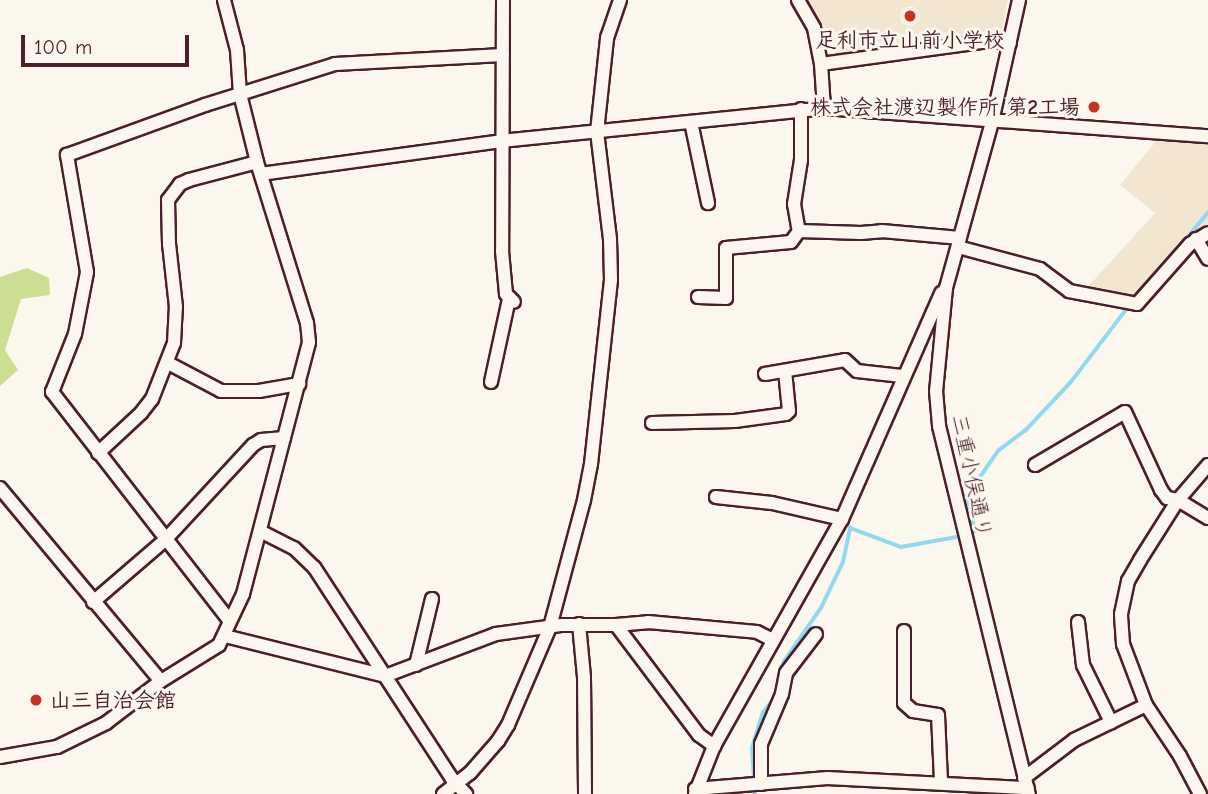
<!DOCTYPE html>
<html>
<head>
<meta charset="utf-8">
<style>
  body { margin:0 }
  #map { position:relative; width:1208px; height:794px; overflow:hidden; background:#fbf7ec; font-family:"Comic Neue","Klee One",sans-serif }
  div>[style] { position:absolute }
  [style*='--x'] { left:calc(var(--x)*1px); top:calc(var(--y)*1px); width:calc(var(--w)*1px); rotate:calc(var(--a)*1deg) }
  .built>* { inset:0; background:#f2e6d1 }
  .green>* { inset:0; background:#ccde92 }
  .stream>* { height:3.5px; margin:-1.75px; padding:0 1.75px; transform-origin:1.75px; border-radius:1.75px; background:#90d9f1 }
  .roads { filter:drop-shadow(2px 0 #4a1f2b) drop-shadow(-2px 0 #4a1f2b) drop-shadow(0 2px #4a1f2b) drop-shadow(0 -2px #4a1f2b) }
  .minor>* { height:12px; margin:-6px; padding:0 6px; transform-origin:6px; border-radius:6px; background:#fbf7ec }
  .dots>* { width:19px; height:19px; translate:-50% -50%; box-sizing:border-box; border:4px solid #fbf7ec; border-radius:50% }
  span { translate:-50% -50%; white-space:nowrap; text-align:center; line-height:1.15; -webkit-text-stroke:6px #fbf7ec; paint-order:stroke }
  .poi-label { font-size:21px; color:#4a1f2b; font-weight:700 }
  .right { translate:-100% -50%; text-align:right }
  .left { translate:0 -50%; text-align:left }
  .street-label { font-size:21px; color:#4a1f2b }
  .scale { position:absolute; left:21px; top:35px; width:168px; height:32px; box-sizing:border-box; border:4px solid #4a1f2b; border-top:0; padding-left:9px; font-size:21px; line-height:24px; white-space:nowrap; color:#4a1f2b; -webkit-text-stroke:5px #fbf7ec; paint-order:stroke }
</style>
</head>
<body>
<div id="map">
  <div class="built">
    <i style="clip-path:polygon(806px 0,1008px 0,1001px 33px,837px 55px)"></i>
    <i style="clip-path:polygon(1157px 140px,1208px 143px,1208px 230px,1136px 300px,1084px 291px,1155px 213px,1120px 185px)"></i>
  </div>
  <div class="green">
    <i style="clip-path:polygon(27px 268px,49px 278px,50px 295px,21px 299px,5px 350px,18px 370px,0 386px,0 277px)"></i>
  </div>
  <div class="stream">
    <i style="--x:1184;--y:242;--w:38;--a:-51"></i>
    <i style="--x:969;--y:533;--w:6;--a:-18"></i>
    <i style="--x:975;--y:531;--w:36;--a:-103"></i>
    <i style="--x:967;--y:496;--w:55;--a:-55.4"></i>
    <i style="--x:998;--y:451;--w:34;--a:-37"></i>
    <i style="--x:1025;--y:431;--w:67;--a:-46.8"></i>
    <i style="--x:1071;--y:382;--w:96;--a:-52.7"></i>
    <i style="--x:755;--y:794;--w:46;--a:-93.7"></i>
    <i style="--x:752;--y:748;--w:37;--a:-73"></i>
    <i style="--x:763;--y:713;--w:20;--a:-53"></i>
    <i style="--x:775;--y:697;--w:26;--a:-79"></i>
    <i style="--x:780;--y:671;--w:12;--a:-66"></i>
    <i style="--x:785;--y:660;--w:63;--a:-55.3"></i>
    <i style="--x:821;--y:608;--w:51;--a:-64.4"></i>
    <i style="--x:843;--y:562;--w:35;--a:-78"></i>
    <i style="--x:850;--y:528;--w:54;--a:20.4"></i>
    <i style="--x:901;--y:547;--w:62;--a:-10.2"></i>
  </div>
  <div class="roads">
    <div class="minor">
      <i style="--x:503;--y:0;--w:251;--a:90.2"></i>
      <i style="--x:502;--y:251;--w:43;--a:84.7"></i>
      <i style="--x:506;--y:294;--w:11;--a:45"></i>
      <i style="--x:798;--y:0;--w:32;--a:60"></i>
      <i style="--x:814;--y:28;--w:37;--a:79"></i>
      <i style="--x:821;--y:64;--w:44;--a:86.1"></i>
      <i style="--x:1019;--y:0;--w:125;--a:102.5"></i>
      <i style="--x:992;--y:122;--w:172;--a:105.5"></i>
      <i style="--x:946;--y:288;--w:103;--a:95.5"></i>
      <i style="--x:936;--y:391;--w:35;--a:85"></i>
      <i style="--x:939;--y:426;--w:379;--a:76.3"></i>
      <i style="--x:821;--y:64;--w:171;--a:-7.8"></i>
      <i style="--x:990;--y:41;--w:20;--a:6"></i>
      <i style="--x:801;--y:109;--w:51;--a:90"></i>
      <i style="--x:801;--y:160;--w:45;--a:99"></i>
      <i style="--x:794;--y:204;--w:27;--a:80"></i>
      <i style="--x:799;--y:231;--w:62;--a:1.8"></i>
      <i style="--x:861;--y:233;--w:21;--a:-5"></i>
      <i style="--x:882;--y:231;--w:78;--a:5.1"></i>
      <i style="--x:691;--y:122;--w:83;--a:78.1"></i>
      <i style="--x:261;--y:174;--w:242;--a:-7.8"></i>
      <i style="--x:501;--y:141;--w:325;--a:-5.8"></i>
      <i style="--x:824;--y:108;--w:385;--a:4.2"></i>
      <i style="--x:1196;--y:239;--w:23;--a:59"></i>
      <i style="--x:958;--y:247;--w:85;--a:15"></i>
      <i style="--x:1040;--y:269;--w:36;--a:37"></i>
      <i style="--x:1069;--y:291;--w:69;--a:10.8"></i>
      <i style="--x:1137;--y:304;--w:80;--a:-48.5"></i>
      <i style="--x:1190;--y:244;--w:21;--a:-31"></i>
      <i style="--x:698;--y:297;--w:28;--a:2"></i>
      <i style="--x:726;--y:298;--w:50;--a:-90"></i>
      <i style="--x:726;--y:248;--w:65;--a:-5.3"></i>
      <i style="--x:791;--y:242;--w:14;--a:-54"></i>
      <i style="--x:168;--y:363;--w:60;--a:27.8"></i>
      <i style="--x:221;--y:391;--w:38;--a:0"></i>
      <i style="--x:259;--y:391;--w:41;--a:-9.9"></i>
      <i style="--x:765;--y:374;--w:81;--a:-9.9"></i>
      <i style="--x:845;--y:360;--w:16;--a:43"></i>
      <i style="--x:857;--y:371;--w:45;--a:6.3"></i>
      <i style="--x:491;--y:382;--w:85;--a:-77.8"></i>
      <i style="--x:652;--y:423;--w:83;--a:-1.4"></i>
      <i style="--x:735;--y:421;--w:51;--a:-7.8"></i>
      <i style="--x:786;--y:414;--w:4;--a:-45"></i>
      <i style="--x:789;--y:411;--w:40;--a:-95.7"></i>
      <i style="--x:98;--y:453;--w:59;--a:-42.9"></i>
      <i style="--x:141;--y:413;--w:18;--a:-52"></i>
      <i style="--x:152;--y:399;--w:60;--a:-68.6"></i>
      <i style="--x:174;--y:343;--w:36;--a:-87"></i>
      <i style="--x:176;--y:307;--w:63;--a:-96.3"></i>
      <i style="--x:169;--y:244;--w:44;--a:-91.3"></i>
      <i style="--x:168;--y:200;--w:20;--a:-53"></i>
      <i style="--x:180;--y:184;--w:10;--a:-24"></i>
      <i style="--x:189;--y:180;--w:70;--a:-14.8"></i>
      <i style="--x:1035;--y:465;--w:104;--a:-30.5"></i>
      <i style="--x:1125;--y:412;--w:86;--a:65.2"></i>
      <i style="--x:1161;--y:490;--w:10;--a:53"></i>
      <i style="--x:1167;--y:498;--w:11;--a:10"></i>
      <i style="--x:1178;--y:500;--w:35;--a:31"></i>
      <i style="--x:0;--y:488;--w:251;--a:50.2"></i>
      <i style="--x:716;--y:497;--w:56;--a:6.1"></i>
      <i style="--x:772;--y:503;--w:72;--a:12.9"></i>
      <i style="--x:260;--y:531;--w:38;--a:27"></i>
      <i style="--x:294;--y:548;--w:28;--a:44"></i>
      <i style="--x:314;--y:567;--w:253;--a:56.9"></i>
      <i style="--x:452;--y:779;--w:21;--a:47"></i>
      <i style="--x:93;--y:602;--w:95;--a:-40.7"></i>
      <i style="--x:165;--y:540;--w:129;--a:-47.2"></i>
      <i style="--x:253;--y:445;--w:9;--a:-32"></i>
      <i style="--x:261;--y:440;--w:23;--a:-5"></i>
      <i style="--x:229;--y:620;--w:289;--a:-127.8"></i>
      <i style="--x:52;--y:392;--w:62;--a:-68.4"></i>
      <i style="--x:75;--y:334;--w:63;--a:-79"></i>
      <i style="--x:87;--y:272;--w:119;--a:-99.7"></i>
      <i style="--x:67;--y:155;--w:147;--a:-19.9"></i>
      <i style="--x:205;--y:105;--w:136;--a:-17.5"></i>
      <i style="--x:335;--y:64;--w:168;--a:-3.1"></i>
      <i style="--x:1078;--y:622;--w:43;--a:83.4"></i>
      <i style="--x:1083;--y:665;--w:64;--a:63.8"></i>
      <i style="--x:579;--y:624;--w:53;--a:84.6"></i>
      <i style="--x:584;--y:677;--w:117;--a:89.5"></i>
      <i style="--x:616;--y:625;--w:32;--a:-5"></i>
      <i style="--x:648;--y:622;--w:109;--a:5.2"></i>
      <i style="--x:757;--y:632;--w:18;--a:27"></i>
      <i style="--x:904;--y:631;--w:72;--a:90"></i>
      <i style="--x:904;--y:703;--w:12;--a:42"></i>
      <i style="--x:913;--y:711;--w:25;--a:9"></i>
      <i style="--x:938;--y:715;--w:67;--a:87.4"></i>
      <i style="--x:225;--y:636;--w:165;--a:14"></i>
      <i style="--x:385;--y:676;--w:119;--a:-20.7"></i>
      <i style="--x:496;--y:634;--w:67;--a:-7.8"></i>
      <i style="--x:562;--y:625;--w:54;--a:0"></i>
      <i style="--x:616;--y:625;--w:138;--a:53"></i>
      <i style="--x:699;--y:735;--w:19;--a:36"></i>
      <i style="--x:416;--y:665;--w:68;--a:-76.4"></i>
      <i style="--x:0;--y:757;--w:58;--a:-10"></i>
      <i style="--x:57;--y:747;--w:55;--a:-26.1"></i>
      <i style="--x:106;--y:723;--w:69;--a:-37.4"></i>
      <i style="--x:161;--y:681;--w:68;--a:-31.8"></i>
      <i style="--x:219;--y:645;--w:56;--a:-64.8"></i>
      <i style="--x:243;--y:594;--w:260;--a:-75.3"></i>
      <i style="--x:309;--y:342;--w:19;--a:-96"></i>
      <i style="--x:307;--y:323;--w:169;--a:-107.3"></i>
      <i style="--x:257;--y:162;--w:70;--a:-104"></i>
      <i style="--x:240;--y:94;--w:44;--a:-93.9"></i>
      <i style="--x:237;--y:50;--w:52;--a:-104.6"></i>
      <i style="--x:1024;--y:778;--w:63;--a:-37.2"></i>
      <i style="--x:1074;--y:740;--w:80;--a:-25.9"></i>
      <i style="--x:761;--y:784;--w:40;--a:-90"></i>
      <i style="--x:761;--y:744;--w:54;--a:-67.2"></i>
      <i style="--x:782;--y:694;--w:21;--a:-79"></i>
      <i style="--x:786;--y:673;--w:49;--a:-52.4"></i>
      <i style="--x:695;--y:789;--w:133;--a:-4.7"></i>
      <i style="--x:828;--y:778;--w:200;--a:2.9"></i>
      <i style="--x:443;--y:794;--w:34;--a:-38"></i>
      <i style="--x:470;--y:773;--w:43;--a:-48.8"></i>
      <i style="--x:498;--y:741;--w:19;--a:-58"></i>
      <i style="--x:508;--y:725;--w:107;--a:-66.8"></i>
      <i style="--x:550;--y:627;--w:131;--a:-75"></i>
      <i style="--x:584;--y:500;--w:37;--a:-79"></i>
      <i style="--x:591;--y:464;--w:185;--a:-83.8"></i>
      <i style="--x:611;--y:280;--w:41;--a:-91.4"></i>
      <i style="--x:610;--y:239;--w:108;--a:-96.9"></i>
      <i style="--x:597;--y:132;--w:95;--a:-83.9"></i>
      <i style="--x:607;--y:38;--w:40;--a:-71.1"></i>
      <i style="--x:695;--y:794;--w:52;--a:-68.4"></i>
      <i style="--x:714;--y:746;--w:261;--a:-60.6"></i>
      <i style="--x:842;--y:519;--w:247;--a:-66.3"></i>
      <i style="--x:1200;--y:794;--w:43;--a:-117.8"></i>
      <i style="--x:1180;--y:756;--w:61;--a:-123.7"></i>
      <i style="--x:1146;--y:705;--w:65;--a:-110.7"></i>
      <i style="--x:1123;--y:644;--w:30;--a:-94"></i>
      <i style="--x:1121;--y:614;--w:34;--a:-78"></i>
      <i style="--x:1128;--y:581;--w:24;--a:-60"></i>
      <i style="--x:1140;--y:560;--w:71;--a:-57.7"></i>
      <i style="--x:1178;--y:500;--w:46;--a:-49.4"></i>
    </div>
  </div>
  <div class="dots">
    <i style="left:910px;top:16px;background:#c8321e"></i>
    <i style="left:1094px;top:107px;background:#c8321e"></i>
    <i style="left:36px;top:700px;background:#c8321e"></i>
  </div>
  <div class="poi-label">
    <span style="left:910px;top:40px">足利市立山前小学校</span>
    <span class="right" style="left:1080px;top:107px">株式会社渡辺製作所 第2工場</span>
    <span class="left" style="left:50px;top:700px">山三自治会館</span>
  </div>
  <div class="street-label">
    <span style="left:972px;top:476px;rotate:78deg">三重小俣通り</span>
  </div>
  <div class="scale">100 m</div>
</div>
</body>
</html>
